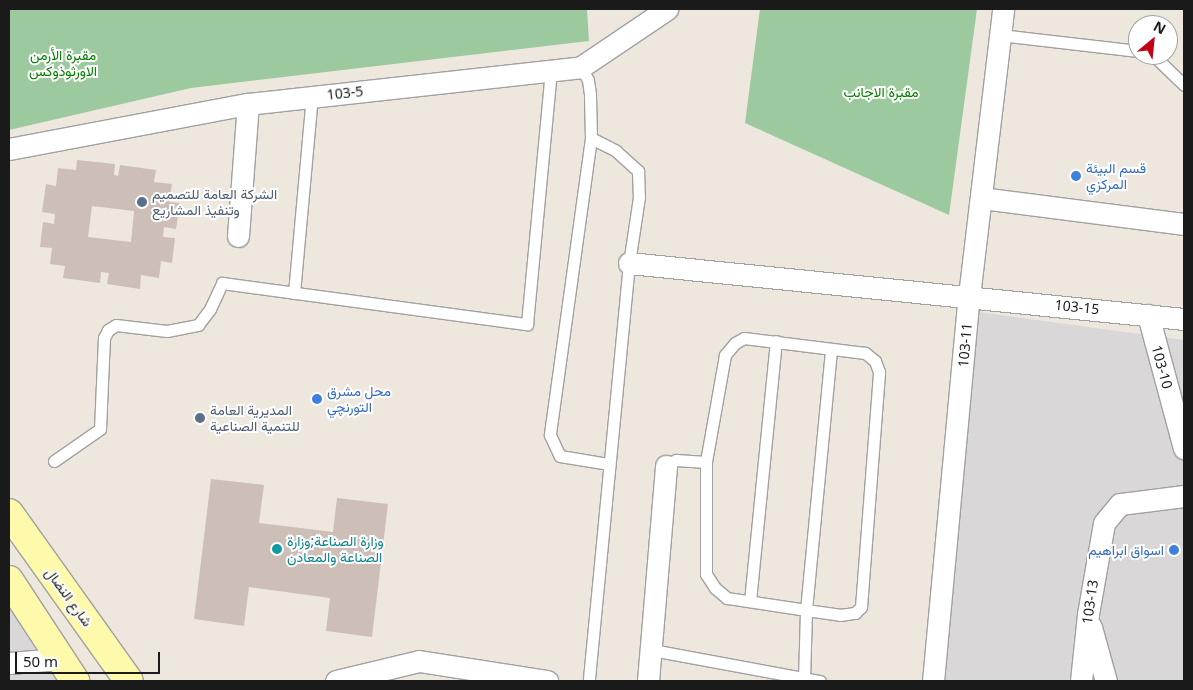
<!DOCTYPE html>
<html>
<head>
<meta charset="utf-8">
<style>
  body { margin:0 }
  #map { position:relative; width:1193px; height:690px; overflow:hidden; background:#eee7de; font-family:"Noto Sans",Vazirmatn,sans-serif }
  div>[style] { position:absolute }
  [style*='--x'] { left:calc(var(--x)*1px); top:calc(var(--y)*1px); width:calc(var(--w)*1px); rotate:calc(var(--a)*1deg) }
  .residential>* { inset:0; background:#d9d7d7 }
  .cemetery>* { inset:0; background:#9dc99f }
  .building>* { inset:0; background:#cdbfb7 }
  .roads { filter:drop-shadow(1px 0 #a1a1a1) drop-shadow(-1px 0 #a1a1a1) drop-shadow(0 1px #a1a1a1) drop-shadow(0 -1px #a1a1a1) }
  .lane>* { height:11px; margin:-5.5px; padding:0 5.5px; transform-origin:5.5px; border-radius:5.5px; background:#fff }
  .street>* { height:21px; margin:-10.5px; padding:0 10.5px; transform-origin:10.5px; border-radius:10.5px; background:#fff }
  .secondary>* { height:28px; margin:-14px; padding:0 14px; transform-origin:14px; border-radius:14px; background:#fffaab }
  .dots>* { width:14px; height:14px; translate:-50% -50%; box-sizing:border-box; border:2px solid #fff; border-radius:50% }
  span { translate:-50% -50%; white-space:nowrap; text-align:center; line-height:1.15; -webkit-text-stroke:4px #fff; paint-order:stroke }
  .park-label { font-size:14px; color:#058001 }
  .street-label { font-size:14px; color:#1a1a1a }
  .shop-label { font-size:14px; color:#366cbe }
  .left { translate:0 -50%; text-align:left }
  .right { translate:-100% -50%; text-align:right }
  .service-label { font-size:14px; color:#4e5e75 }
  .culture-label { font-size:14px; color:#0d838f }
  .frame { position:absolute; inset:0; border:10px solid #1a1a1a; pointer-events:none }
  .north { position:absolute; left:1128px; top:15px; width:50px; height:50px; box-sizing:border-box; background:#fff; border:1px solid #a3a3a3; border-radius:50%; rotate:28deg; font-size:14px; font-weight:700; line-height:20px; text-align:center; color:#1a1a1a }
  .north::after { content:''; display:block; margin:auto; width:18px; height:22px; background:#c50016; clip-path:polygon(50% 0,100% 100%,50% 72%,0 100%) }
  .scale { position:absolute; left:15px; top:652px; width:145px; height:22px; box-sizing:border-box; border:2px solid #1a1a1a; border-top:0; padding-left:6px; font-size:15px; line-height:18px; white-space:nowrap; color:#1a1a1a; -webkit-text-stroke:4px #fff; paint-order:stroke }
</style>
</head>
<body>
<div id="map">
  <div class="residential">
    <i style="clip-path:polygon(978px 312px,1184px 340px,1184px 681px,938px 681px)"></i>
    <i style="clip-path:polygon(9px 592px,76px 681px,9px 681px)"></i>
  </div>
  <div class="cemetery">
    <i style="clip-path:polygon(9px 9px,587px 9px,589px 41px,191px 88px,9px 130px)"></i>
    <i style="clip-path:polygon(760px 9px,977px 9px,949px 215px,745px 123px)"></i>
  </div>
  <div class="building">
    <i style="clip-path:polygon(evenodd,77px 160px,115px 164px,114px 175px,118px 176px,120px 165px,156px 170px,154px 182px,172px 184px,169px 202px,180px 203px,176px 229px,164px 227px,163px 237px,175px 238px,172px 263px,161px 261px,159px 278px,141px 275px,140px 289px,107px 284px,109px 273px,101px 272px,100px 283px,63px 278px,65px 266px,50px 264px,52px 248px,40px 247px,43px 222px,54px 224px,55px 214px,42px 212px,46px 184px,56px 186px,58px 168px,76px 170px,77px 160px,92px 206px,134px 211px,131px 242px,88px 237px,92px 206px)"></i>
    <i style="clip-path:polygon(211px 479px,264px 485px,259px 523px,333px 532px,337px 498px,388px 504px,372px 637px,326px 631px,330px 598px,249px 587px,244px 626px,194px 619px)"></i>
  </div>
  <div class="roads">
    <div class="lane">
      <i style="--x:1000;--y:35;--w:139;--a:6.6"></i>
      <i style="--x:1153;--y:55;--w:43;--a:44.1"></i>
      <i style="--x:581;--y:67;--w:15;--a:62"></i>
      <i style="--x:588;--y:80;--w:15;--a:82"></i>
      <i style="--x:590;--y:95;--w:43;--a:88.7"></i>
      <i style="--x:591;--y:138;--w:28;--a:27"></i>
      <i style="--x:616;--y:151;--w:30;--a:42"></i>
      <i style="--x:638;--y:171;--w:26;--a:88"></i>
      <i style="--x:639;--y:197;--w:67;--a:98.6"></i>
      <i style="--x:629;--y:263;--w:420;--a:95.5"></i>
      <i style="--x:591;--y:138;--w:300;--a:97.9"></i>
      <i style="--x:550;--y:435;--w:23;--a:65"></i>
      <i style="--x:560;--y:456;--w:50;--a:9.3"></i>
      <i style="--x:294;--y:293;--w:197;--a:-84.8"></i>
      <i style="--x:54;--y:461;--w:56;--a:-34.8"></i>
      <i style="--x:100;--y:429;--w:91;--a:-87.5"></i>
      <i style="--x:104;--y:338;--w:9;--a:-63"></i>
      <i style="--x:108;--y:330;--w:9;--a:-32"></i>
      <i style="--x:116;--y:325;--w:51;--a:6.7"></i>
      <i style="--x:167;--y:331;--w:32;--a:-11"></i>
      <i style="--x:198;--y:325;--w:20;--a:-53"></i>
      <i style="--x:210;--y:309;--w:29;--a:-65"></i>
      <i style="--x:222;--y:283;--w:308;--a:7.7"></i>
      <i style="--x:527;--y:324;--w:255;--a:-84.6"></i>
      <i style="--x:666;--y:466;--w:12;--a:-31"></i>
      <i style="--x:676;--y:460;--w:30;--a:4"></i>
      <i style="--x:750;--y:601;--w:261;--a:-84.3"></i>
      <i style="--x:652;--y:650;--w:171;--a:10.5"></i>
      <i style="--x:804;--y:679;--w:69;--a:-88.3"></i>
      <i style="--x:806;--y:610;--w:34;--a:8"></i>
      <i style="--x:840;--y:615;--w:15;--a:-8"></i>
      <i style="--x:855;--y:613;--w:8;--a:-45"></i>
      <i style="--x:861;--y:607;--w:236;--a:-85.6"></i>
      <i style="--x:879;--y:372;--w:12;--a:-110"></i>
      <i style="--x:875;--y:361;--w:13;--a:-141"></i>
      <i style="--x:865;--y:353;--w:122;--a:-172.9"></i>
      <i style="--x:744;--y:338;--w:10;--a:151"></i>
      <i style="--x:735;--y:343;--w:16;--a:130"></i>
      <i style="--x:725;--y:355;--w:109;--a:100.1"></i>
      <i style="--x:706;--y:462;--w:112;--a:90"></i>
      <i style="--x:706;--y:574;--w:17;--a:57"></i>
      <i style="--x:715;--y:588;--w:16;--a:40"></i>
      <i style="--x:727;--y:598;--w:80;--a:8.6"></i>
      <i style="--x:806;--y:610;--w:261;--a:-84.5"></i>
    </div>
    <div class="street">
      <i style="--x:9;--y:149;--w:243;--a:-10.7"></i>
      <i style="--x:248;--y:104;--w:335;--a:-6.3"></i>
      <i style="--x:581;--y:67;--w:104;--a:-34"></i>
      <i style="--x:981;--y:198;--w:205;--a:7.3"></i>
      <i style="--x:238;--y:236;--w:132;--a:-85.7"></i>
      <i style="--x:629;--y:263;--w:558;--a:5.76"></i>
      <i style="--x:1148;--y:315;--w:138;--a:74.9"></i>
      <i style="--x:1091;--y:627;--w:56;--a:74.5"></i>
      <i style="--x:9;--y:663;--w:51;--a:-4.5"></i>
      <i style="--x:336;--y:681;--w:85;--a:-13.5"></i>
      <i style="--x:419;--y:661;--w:130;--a:8.9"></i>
      <i style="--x:648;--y:681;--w:216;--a:-85.2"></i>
      <i style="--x:933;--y:681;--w:387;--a:-84.7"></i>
      <i style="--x:969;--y:296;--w:289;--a:-83.2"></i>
      <i style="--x:1081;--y:681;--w:67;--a:-84"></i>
      <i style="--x:1088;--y:614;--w:92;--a:-80"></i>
      <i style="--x:1104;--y:523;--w:25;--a:-50"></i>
      <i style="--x:1120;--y:504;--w:64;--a:-7.1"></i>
    </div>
    <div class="secondary">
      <i style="--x:9;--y:513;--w:206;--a:54.5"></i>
      <i style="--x:9;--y:580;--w:121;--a:56.8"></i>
    </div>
  </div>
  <div class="dots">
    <i style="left:1076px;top:176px;background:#3f7fe0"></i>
    <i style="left:142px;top:202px;background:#5c6f8a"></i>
    <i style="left:317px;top:399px;background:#3f7fe0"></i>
    <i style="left:200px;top:418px;background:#5c6f8a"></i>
    <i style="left:277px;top:549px;background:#0f9aa8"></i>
    <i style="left:1174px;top:550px;background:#3f7fe0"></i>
  </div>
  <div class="park-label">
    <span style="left:63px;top:63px">مقبرة الأرمن<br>الاورثوذوكس</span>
    <span style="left:881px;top:92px">مقبرة الاجانب</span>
  </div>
  <div class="street-label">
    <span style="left:345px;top:93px;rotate:-6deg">103-5</span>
    <span style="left:1077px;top:307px;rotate:6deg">103-15</span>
    <span style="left:965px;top:345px;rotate:-85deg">103-11</span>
    <span style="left:1162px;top:367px;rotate:75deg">103-10</span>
    <span style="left:69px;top:597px;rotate:54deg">شارع النضال</span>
    <span style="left:1090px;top:602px;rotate:-82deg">103-13</span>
  </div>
  <div class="shop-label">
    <span class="left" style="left:1086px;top:176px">قسم البيئة<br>المركزي</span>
    <span class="left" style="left:327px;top:399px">محل مشرق<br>التورنچي</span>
    <span class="right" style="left:1164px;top:550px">اسواق ابراهيم</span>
  </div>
  <div class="service-label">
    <span class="left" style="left:152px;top:202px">الشركة العامة للتصميم<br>وتنفيذ المشاريع</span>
    <span class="left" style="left:210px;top:418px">المديرية العامة<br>للتنمية الصناعية</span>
  </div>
  <div class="culture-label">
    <span class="left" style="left:287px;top:549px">وزارة الصناعة;وزارة<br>الصناعة والمعادن</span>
  </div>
  <div class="frame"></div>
  <div class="north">N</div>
  <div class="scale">50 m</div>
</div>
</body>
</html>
